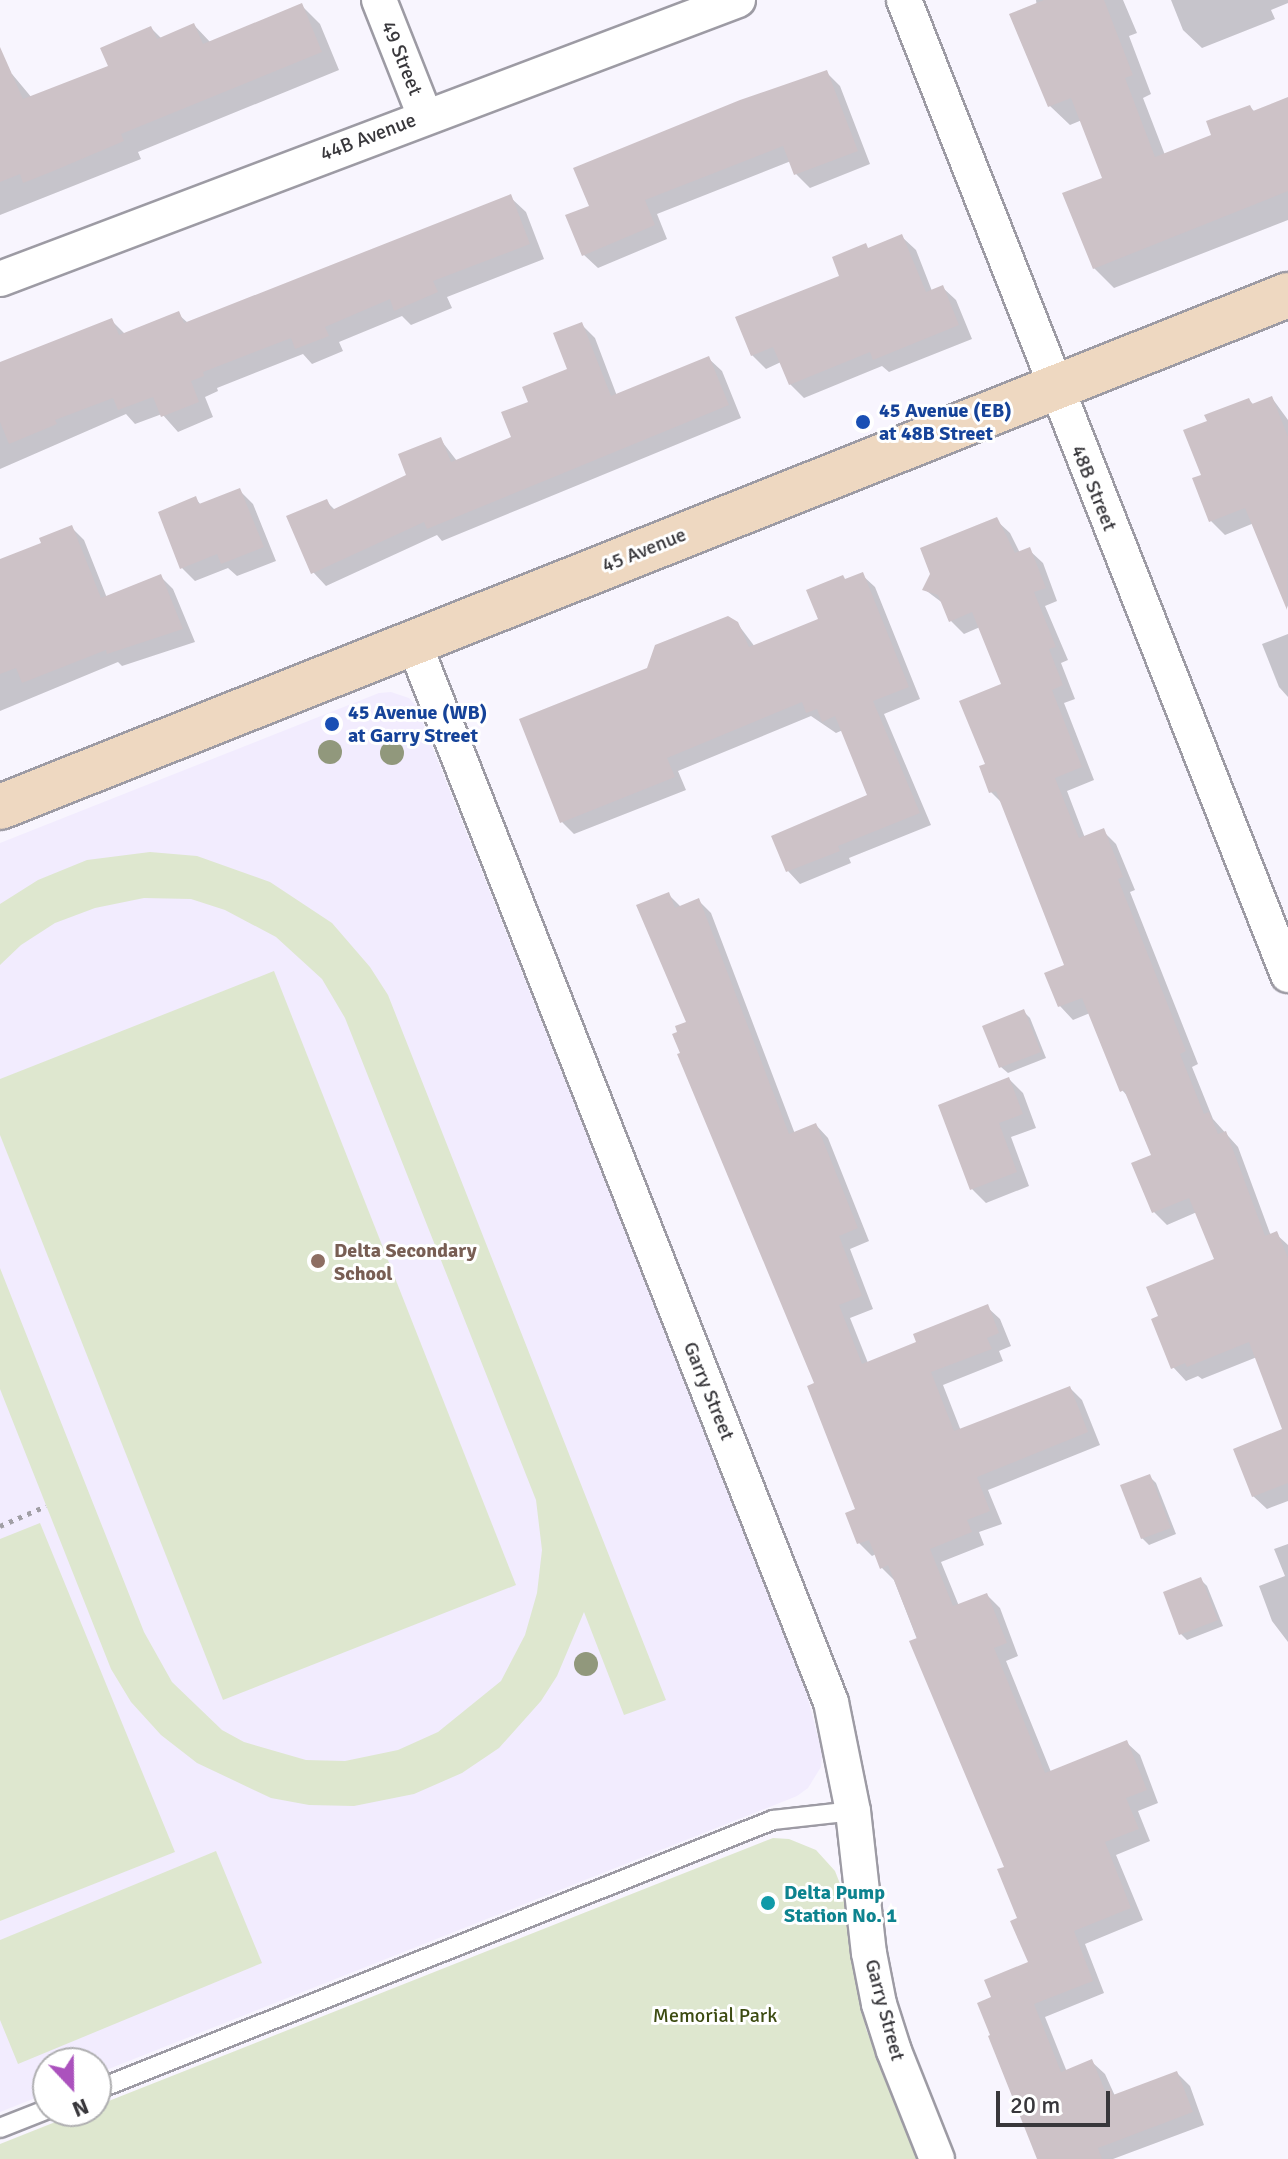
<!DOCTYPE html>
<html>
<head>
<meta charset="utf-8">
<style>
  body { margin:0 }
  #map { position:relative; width:1288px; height:2159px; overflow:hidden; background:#f8f5fe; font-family:Signika,sans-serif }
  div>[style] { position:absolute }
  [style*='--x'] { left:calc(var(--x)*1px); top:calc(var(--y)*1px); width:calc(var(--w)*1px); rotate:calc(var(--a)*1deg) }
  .built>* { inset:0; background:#f2ecfe }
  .green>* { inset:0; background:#dee7cf }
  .shadow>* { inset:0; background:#0003 }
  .building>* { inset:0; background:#cdc2c7 }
  .path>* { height:5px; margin-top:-2.5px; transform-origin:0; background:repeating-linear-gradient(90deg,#a19fa5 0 4px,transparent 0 10px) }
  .roads { filter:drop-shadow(2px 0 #9d9ba4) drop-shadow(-2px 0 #9d9ba4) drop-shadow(0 2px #9d9ba4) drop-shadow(0 -2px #9d9ba4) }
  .lane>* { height:18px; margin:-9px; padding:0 9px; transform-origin:9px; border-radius:9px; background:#fff }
  .street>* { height:34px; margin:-17px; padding:0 17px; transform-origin:17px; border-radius:17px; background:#fff }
  .secondary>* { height:44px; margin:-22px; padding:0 22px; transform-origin:22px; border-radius:22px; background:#eed8c1 }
  .trees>* { width:24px; height:24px; margin:-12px; border-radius:50%; background:#91987c }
  .dots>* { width:22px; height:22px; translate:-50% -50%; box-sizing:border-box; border:4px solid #fff; border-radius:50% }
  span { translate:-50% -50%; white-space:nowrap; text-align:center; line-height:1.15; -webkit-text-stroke:6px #fff; paint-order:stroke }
  .street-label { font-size:20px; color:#38373b }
  .transit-label { font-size:20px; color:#164399; font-weight:700 }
  .left { translate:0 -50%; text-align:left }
  .education-label { font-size:20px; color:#785e54; font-weight:700 }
  .culture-label { font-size:20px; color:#0d838f; font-weight:700 }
  .park-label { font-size:20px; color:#3c4b11 }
  .north { position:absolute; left:32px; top:2047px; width:80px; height:80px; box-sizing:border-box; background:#fff; border:2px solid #afafb1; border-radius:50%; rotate:158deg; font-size:22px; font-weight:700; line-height:32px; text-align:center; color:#38373b }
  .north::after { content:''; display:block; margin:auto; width:28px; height:36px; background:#ab52bd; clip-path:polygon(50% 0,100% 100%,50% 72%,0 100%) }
  .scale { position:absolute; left:996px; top:2091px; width:114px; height:36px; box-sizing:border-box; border:4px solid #38373b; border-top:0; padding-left:10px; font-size:24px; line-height:28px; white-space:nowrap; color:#38373b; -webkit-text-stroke:6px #fff; paint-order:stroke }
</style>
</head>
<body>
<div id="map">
  <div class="built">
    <i style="clip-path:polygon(391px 692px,409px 698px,416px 706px,803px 1679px,822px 1753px,821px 1767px,808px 1788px,797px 1796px,96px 2074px,96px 2063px,48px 2063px,48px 2093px,0 2112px,0 843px,379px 693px)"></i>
  </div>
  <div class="green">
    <i style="clip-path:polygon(150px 852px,197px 856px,270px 882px,332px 923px,370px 967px,388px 995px,666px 1700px,624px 1715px,584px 1612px,557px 1676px,541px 1701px,499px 1748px,462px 1773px,414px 1794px,354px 1806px,309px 1805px,271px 1798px,197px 1763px,161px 1735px,131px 1702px,111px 1669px,0 1389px,0 1268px,144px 1632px,172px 1682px,222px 1730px,244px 1742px,306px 1760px,345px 1761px,398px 1750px,438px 1732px,501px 1681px,525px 1635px,537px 1593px,542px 1550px,536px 1500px,345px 1018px,322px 979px,276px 937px,225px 910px,191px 899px,144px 898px,95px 908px,55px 923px,21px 945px,0 965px,0 904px,38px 880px,87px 860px)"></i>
    <i style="clip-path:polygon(274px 971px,516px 1585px,223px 1700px,0 1135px,0 1079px)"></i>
    <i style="clip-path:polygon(40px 1523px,175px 1852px,0 1921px,0 1539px)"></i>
    <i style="clip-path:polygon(773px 1838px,789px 1839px,816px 1850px,835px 1871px,844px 1894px,866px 2029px,918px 2159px,0 2159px,0 2144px,83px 2111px,96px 2111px,96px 2106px)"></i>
    <i style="clip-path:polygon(216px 1851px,262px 1963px,18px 2064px,0 2020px,0 1940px)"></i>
  </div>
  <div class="shadow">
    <i style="clip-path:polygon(1036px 0,1123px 0,1137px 33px,1129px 36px,1151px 94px,1143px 98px,1165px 155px,1214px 136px,1250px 107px,1255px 112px,1288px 99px,1288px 220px,1114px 288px,1094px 268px,1104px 179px,1082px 120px,1070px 125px,1050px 106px)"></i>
    <i style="clip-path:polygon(1171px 0,1288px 0,1288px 3px,1271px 10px,1275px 19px,1202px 48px,1183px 30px)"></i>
    <i style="clip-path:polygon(302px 6px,320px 24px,339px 70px,138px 152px,141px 159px,0 215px,0 79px,12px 74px,32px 98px,110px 67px,151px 28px,162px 39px,194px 25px,211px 43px)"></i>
    <i style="clip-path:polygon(826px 72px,840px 86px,870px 164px,810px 188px,796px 174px,791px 161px,657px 214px,667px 239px,598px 268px,584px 255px,592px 207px)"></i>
    <i style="clip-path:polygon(510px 197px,526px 212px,544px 259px,447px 297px,452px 308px,411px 325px,402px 316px,339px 342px,343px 351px,312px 364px,303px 354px,217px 388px,218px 391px,205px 397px,213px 417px,178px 432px,162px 414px,135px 424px,126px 414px,0 469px,0 365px,112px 321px,126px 335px,178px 314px,188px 323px)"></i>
    <i style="clip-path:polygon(902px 237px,916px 250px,932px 291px,942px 287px,956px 300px,972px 339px,889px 372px,882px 366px,804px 398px,790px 384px,781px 362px,766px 369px,752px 355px,870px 250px)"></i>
    <i style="clip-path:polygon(581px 324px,595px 338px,617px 396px,708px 358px,722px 371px,741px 418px,442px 541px,437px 535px,326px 586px,313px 572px,326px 501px,335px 510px,409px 476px,440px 439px,457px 461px,514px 438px,530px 403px,570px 370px)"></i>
    <i style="clip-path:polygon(1272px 398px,1288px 420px,1288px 608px,1254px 523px,1225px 535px,1211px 521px,1204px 476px,1209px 422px,1249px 400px,1254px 405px)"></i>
    <i style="clip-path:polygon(239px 490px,253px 504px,276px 561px,237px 576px,228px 568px,195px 581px,182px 568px,196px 499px,201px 505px)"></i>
    <i style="clip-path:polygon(996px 520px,1010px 533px,1020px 553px,1029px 550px,1043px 563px,1057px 601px,1045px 606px,1068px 660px,1061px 663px,1075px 699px,1064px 703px,1094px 780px,1067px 791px,1085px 838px,1103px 831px,1116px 844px,1135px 890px,1130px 892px,1198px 1064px,1192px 1067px,1213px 1119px,1238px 1147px,1271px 1236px,1276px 1234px,1288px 1245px,1288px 1501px,1267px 1509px,1253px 1496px,1285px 1430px,1257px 1357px,1202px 1379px,1198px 1376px,1186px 1381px,1173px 1367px,1217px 1260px,1197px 1212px,1167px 1225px,1153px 1211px,1153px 1156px,1131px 1100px,1122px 1090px,1090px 1013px,1073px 1020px,1060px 1006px,1066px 966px,1003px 804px,991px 792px,987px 765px,1004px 685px,980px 627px,964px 634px,951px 621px,944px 604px,924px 589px)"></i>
    <i style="clip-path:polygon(71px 527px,84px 540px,107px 598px,160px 576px,173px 589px,195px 642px,122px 666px,118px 662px,0 711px,0 562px,44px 544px)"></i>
    <i style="clip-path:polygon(862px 575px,875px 587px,920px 699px,884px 714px,931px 825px,849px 858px,851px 863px,800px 884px,788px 871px,870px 796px,843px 730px,836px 733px,811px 716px,678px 771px,686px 790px,574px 834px,562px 822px,649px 669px,737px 623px,755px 647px,821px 620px,846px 581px)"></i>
    <i style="clip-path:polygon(1288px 634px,1288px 697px,1279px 687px,1262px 644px)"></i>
    <i style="clip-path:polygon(668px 894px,682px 908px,699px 901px,711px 913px,795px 1134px,816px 1125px,828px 1138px,869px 1241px,850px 1249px,873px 1309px,850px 1318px,868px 1363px,918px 1343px,987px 1307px,1000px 1319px,1011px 1346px,999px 1351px,1003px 1361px,943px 1385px,961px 1431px,1070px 1388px,1082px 1400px,1100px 1445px,988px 1490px,1002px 1524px,979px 1532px,984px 1545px,941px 1562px,959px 1606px,987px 1595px,1000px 1608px,1018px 1656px,1006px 1661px,1051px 1772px,1127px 1743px,1140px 1755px,1158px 1803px,1138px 1811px,1150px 1841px,1116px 1855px,1143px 1920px,1085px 1944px,1104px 1993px,1045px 2017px,1067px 2072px,1092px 2062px,1105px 2074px,1115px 2096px,1177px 2073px,1190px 2086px,1204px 2125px,1113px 2159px,1040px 2159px,993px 1998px,1030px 1963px,1006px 1868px,894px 1580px,882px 1568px,876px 1554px,872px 1556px,859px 1543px,858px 1510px,816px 1384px,682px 1054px,689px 1023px)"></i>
    <i style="clip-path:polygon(1024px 1012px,1030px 1018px,1046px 1058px,1008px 1073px,1001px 1067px)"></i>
    <i style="clip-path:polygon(1009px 1079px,1023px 1093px,1036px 1128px,1011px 1137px,1029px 1186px,986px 1203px,972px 1189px,940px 1106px)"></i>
    <i style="clip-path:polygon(1149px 1476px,1156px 1483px,1176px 1534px,1149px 1545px,1142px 1538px)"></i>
    <i style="clip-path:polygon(1288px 1544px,1288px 1642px,1272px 1621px,1259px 1586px,1285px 1576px,1274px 1549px)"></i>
    <i style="clip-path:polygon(1200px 1579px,1207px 1586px,1223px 1626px,1187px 1640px,1181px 1634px)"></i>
  </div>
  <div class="building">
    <i style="clip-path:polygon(1044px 0,1104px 0,1133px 75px,1125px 78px,1155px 157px,1211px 135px,1206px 121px,1250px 105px,1253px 111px,1288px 97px,1288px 191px,1093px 269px,1062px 193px,1102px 178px,1071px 98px,1048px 107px,1009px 14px)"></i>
    <i style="clip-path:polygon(302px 3px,322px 52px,121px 134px,124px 141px,51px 172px,23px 183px,20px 174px,0 182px,0 47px,23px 99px,108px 66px,100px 48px,151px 26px,157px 39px,194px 23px,203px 44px)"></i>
    <i style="clip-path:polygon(827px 70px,858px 151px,794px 175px,783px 146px,645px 200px,655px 225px,582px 256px,565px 215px,589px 206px,573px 168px,740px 100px)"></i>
    <i style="clip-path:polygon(511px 194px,530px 244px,433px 281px,438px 292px,394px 311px,390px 299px,325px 327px,329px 336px,295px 349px,291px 338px,203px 372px,204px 376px,191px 381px,199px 402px,161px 417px,153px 397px,118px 410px,113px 398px,55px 420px,57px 424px,9px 444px,0 422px,0 362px,112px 318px,119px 335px,179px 311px,184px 323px)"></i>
    <i style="clip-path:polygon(902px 234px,926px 292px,943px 285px,959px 325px,873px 360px,870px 352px,789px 385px,773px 347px,751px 356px,735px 317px,839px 276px,832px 257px,866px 243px,868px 248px)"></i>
    <i style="clip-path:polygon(582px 322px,611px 396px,709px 356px,729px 405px,427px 529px,424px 522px,311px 574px,286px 516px,327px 499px,332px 510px,406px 475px,398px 454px,441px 437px,451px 462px,511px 437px,501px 412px,528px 402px,522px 387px,567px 369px,553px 333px)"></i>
    <i style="clip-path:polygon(1272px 396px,1288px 437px,1287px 610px,1245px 508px,1209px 522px,1192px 478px,1201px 475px,1183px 430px,1207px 421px,1204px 415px,1249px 398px,1252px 404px)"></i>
    <i style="clip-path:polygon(240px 488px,264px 547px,221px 564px,217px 554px,180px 569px,158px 512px,196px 496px,199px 504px)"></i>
    <i style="clip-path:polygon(997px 517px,1015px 553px,1030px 547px,1046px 588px,1034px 592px,1056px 647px,1049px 649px,1063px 685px,1052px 690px,1082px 767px,1055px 778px,1079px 838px,1104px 828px,1123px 877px,1118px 879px,1186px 1051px,1180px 1054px,1204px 1114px,1209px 1112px,1218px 1134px,1226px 1131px,1265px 1236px,1277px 1231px,1288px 1258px,1288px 1483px,1252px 1497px,1233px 1449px,1282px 1429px,1249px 1342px,1187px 1367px,1185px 1363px,1171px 1369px,1151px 1319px,1158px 1316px,1146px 1287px,1214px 1259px,1189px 1198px,1152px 1213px,1131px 1163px,1151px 1155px,1124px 1090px,1120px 1092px,1082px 998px,1058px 1007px,1044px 973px,1064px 965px,996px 791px,989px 793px,979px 766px,985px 764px,959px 701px,1001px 684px,972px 612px,949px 622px,938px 595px,922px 590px,930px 574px,920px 548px)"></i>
    <i style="clip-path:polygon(72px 525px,101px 598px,161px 574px,183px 629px,107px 654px,106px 650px,22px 683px,16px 668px,0 674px,0 559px,41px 543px,39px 538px)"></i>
    <i style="clip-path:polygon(863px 572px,909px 687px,873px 701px,920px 813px,838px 846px,840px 851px,786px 872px,771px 836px,867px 795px,835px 716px,822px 722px,817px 709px,806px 713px,802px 702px,667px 758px,675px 777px,560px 823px,519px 719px,647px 668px,655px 645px,728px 616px,738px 622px,749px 647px,818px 619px,806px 590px,843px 575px,845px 579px)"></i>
    <i style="clip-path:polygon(669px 892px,675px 908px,699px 898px,789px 1134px,816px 1123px,858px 1228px,839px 1236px,862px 1296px,839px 1305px,862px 1364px,916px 1342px,913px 1334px,988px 1304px,999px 1333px,987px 1338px,992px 1349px,931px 1372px,954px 1431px,1070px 1386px,1088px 1432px,977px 1477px,990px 1511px,967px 1520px,972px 1532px,930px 1549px,953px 1606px,987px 1593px,1007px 1643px,994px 1648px,1045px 1773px,1127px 1740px,1147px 1790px,1126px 1798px,1139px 1829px,1105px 1842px,1131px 1908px,1074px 1931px,1093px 1981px,1034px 2004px,1061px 2072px,1092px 2059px,1105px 2091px,1111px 2089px,1113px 2095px,1177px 2071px,1193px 2112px,1098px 2148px,1102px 2159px,1037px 2159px,988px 2036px,990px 2035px,977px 2003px,991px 1997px,984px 1980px,1028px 1962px,1010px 1921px,1017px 1918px,997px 1869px,1004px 1867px,909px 1641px,917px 1638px,888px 1565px,880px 1569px,869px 1540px,857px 1544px,845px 1513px,855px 1509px,807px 1386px,814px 1383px,677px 1054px,680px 1053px,672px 1034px,677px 1032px,675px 1026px,686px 1022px,636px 905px)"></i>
    <i style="clip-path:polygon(1024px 1009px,1041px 1052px,999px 1068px,982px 1026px)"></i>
    <i style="clip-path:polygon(1009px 1077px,1023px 1114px,999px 1123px,1017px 1172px,970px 1190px,938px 1105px)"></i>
    <i style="clip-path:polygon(1150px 1474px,1171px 1528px,1141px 1539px,1120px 1485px)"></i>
    <i style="clip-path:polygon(1201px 1577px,1218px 1620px,1179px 1635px,1163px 1592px)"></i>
  </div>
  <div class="path">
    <i style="--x:0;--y:1526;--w:50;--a:-23.5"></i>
  </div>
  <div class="roads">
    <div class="lane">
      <i style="--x:96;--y:2090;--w:729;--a:-21.74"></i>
      <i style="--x:773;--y:1820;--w:81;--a:-6.4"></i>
      <i style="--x:0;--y:2128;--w:52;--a:-21.6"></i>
    </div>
    <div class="street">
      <i style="--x:379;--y:0;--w:125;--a:68.4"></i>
      <i style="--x:904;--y:0;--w:1048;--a:68.5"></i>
      <i style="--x:0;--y:279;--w:789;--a:-20.71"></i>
      <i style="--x:413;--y:641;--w:1140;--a:68.5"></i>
      <i style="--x:831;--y:1702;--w:111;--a:78.6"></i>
      <i style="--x:853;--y:1811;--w:143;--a:83.6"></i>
      <i style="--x:869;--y:1953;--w:52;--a:78.9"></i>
      <i style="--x:879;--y:2004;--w:49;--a:72.3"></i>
      <i style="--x:894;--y:2051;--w:116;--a:68.3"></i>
    </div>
    <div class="secondary">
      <i style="--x:0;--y:807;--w:1386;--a:-21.68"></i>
    </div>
  </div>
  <div class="trees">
    <i style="left:330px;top:752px"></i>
    <i style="left:392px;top:753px"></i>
    <i style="left:586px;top:1664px"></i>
  </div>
  <div class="dots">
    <i style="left:863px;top:422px;background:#1a4fb4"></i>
    <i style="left:332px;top:724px;background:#1a4fb4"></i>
    <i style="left:318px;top:1261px;background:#8d6e63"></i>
    <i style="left:768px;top:1903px;background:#0f9aa8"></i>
  </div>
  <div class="street-label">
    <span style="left:402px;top:58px;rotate:68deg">49 Street</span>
    <span style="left:368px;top:137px;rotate:-21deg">44B Avenue</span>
    <span style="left:1094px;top:488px;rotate:68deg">48B Street</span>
    <span style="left:644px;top:550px;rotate:-22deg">45 Avenue</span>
    <span style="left:709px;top:1391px;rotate:68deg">Garry Street</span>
    <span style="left:885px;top:2010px;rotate:75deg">Garry Street</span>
  </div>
  <div class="transit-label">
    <span class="left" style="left:879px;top:422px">45 Avenue (EB)<br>at 48B Street</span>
    <span class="left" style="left:348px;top:724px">45 Avenue (WB)<br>at Garry Street</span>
  </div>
  <div class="education-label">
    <span class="left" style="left:334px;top:1262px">Delta Secondary<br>School</span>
  </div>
  <div class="culture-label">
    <span class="left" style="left:784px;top:1904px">Delta Pump<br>Station No. 1</span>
  </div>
  <div class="park-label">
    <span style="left:715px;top:2015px">Memorial Park</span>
  </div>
  <div class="north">N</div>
  <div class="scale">20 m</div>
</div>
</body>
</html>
